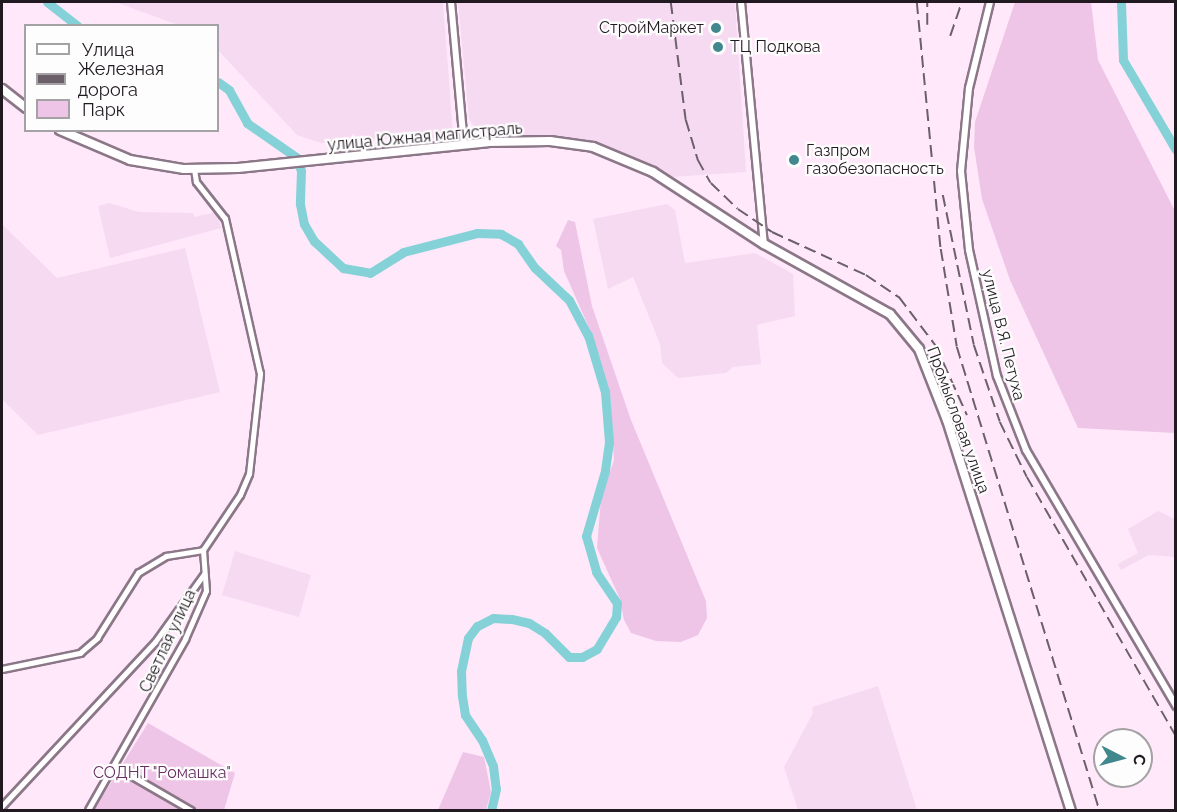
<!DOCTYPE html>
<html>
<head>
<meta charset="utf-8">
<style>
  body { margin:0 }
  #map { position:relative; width:1177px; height:812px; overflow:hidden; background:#ffe8fa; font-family:Raleway,sans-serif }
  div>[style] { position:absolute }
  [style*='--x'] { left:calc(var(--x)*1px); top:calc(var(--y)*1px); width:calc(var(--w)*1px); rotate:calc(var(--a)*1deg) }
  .built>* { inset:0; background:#f6daf1 }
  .green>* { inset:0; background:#eec5e7 }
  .river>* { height:9px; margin:-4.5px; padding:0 4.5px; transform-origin:4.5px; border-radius:4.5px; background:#84d2d7 }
  .roads { filter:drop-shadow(2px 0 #8b7787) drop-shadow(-2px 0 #8b7787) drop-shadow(0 2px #8b7787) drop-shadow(0 -2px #8b7787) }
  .street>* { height:4.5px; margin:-2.25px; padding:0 2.25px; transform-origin:2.25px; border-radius:2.25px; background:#fff }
  .secondary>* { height:6px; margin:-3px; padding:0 3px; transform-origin:3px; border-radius:3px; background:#fff }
  .highway>* { height:8px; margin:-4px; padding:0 4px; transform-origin:4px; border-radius:4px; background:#fff }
  .rail>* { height:1.5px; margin-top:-0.75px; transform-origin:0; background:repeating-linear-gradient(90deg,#6b5f69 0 12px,transparent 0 18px) }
  .dots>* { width:16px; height:16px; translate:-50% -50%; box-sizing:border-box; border:3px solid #fdfdfd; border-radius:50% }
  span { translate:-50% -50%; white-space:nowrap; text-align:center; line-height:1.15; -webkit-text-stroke:4.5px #fdfdfd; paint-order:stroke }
  .poi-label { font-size:16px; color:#221a21 }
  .right { translate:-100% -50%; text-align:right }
  .left { translate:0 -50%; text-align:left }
  .street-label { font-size:16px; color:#221a21 }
  .park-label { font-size:16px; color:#6a3063 }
  .frame { position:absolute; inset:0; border:3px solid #221a21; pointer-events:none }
  .legend { position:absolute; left:24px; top:24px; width:195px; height:108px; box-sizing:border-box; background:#fdfdfd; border:2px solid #a5a2a5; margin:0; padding:8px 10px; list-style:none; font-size:18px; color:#221a21 }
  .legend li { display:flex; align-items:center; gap:12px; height:30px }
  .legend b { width:30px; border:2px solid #a5a2a5 }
  .north { position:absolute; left:1093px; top:728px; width:60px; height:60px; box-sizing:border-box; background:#fdfdfd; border:2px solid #a5a2a5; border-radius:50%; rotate:96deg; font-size:16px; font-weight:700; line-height:24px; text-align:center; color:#221a21 }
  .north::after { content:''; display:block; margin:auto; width:21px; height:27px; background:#40888d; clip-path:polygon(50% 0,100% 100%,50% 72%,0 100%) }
</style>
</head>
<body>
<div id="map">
  <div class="built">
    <i style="clip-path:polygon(115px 2px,443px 2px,453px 134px,426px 140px,421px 135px,321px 143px,297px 135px,218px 50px,218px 26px,178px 25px)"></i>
    <i style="clip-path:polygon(458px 2px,735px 2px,746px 172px,671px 177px,599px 145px,478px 132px,469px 119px)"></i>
    <i style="clip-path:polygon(109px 203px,139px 212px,193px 213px,194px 217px,217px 212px,221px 228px,110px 258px,98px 206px)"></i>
    <i style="clip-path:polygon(667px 204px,675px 210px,685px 263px,755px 253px,793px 274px,795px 316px,757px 325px,761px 364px,733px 367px,726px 373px,678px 378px,662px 363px,660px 344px,633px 277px,608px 289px,593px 219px)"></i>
    <i style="clip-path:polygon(2px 224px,57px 278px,185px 248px,220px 392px,38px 435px,2px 399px)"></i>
    <i style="clip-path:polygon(1158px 511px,1175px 519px,1175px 557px,1149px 555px,1121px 570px,1118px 564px,1138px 553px,1128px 529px)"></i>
    <i style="clip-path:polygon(235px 551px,311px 575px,299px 617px,222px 595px)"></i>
    <i style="clip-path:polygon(878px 686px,917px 810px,798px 810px,784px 767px,813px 713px,812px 707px)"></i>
  </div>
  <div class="green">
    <i style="clip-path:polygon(1015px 2px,1091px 2px,1098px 60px,1175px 211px,1175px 433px,1078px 428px,1010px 280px,982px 199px,974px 147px,975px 122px)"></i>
    <i style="clip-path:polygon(568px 220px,575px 222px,592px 306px,631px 420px,706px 601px,707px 618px,698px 635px,681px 642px,656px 641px,631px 633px,624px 620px,620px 599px,597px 548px,601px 498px,614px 460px,610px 395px,590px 330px,564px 271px,561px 250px,556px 246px)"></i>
    <i style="clip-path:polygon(148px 723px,235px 773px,224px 810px,94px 810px)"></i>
    <i style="clip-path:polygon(463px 752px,484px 757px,491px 792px,486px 810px,438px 810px)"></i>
  </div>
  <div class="river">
    <i style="--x:47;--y:2;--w:39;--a:38"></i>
    <i style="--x:1121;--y:2;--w:58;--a:88"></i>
    <i style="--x:1123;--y:60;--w:104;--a:59.5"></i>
    <i style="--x:218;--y:82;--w:14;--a:36"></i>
    <i style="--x:229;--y:90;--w:38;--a:61"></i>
    <i style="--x:247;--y:123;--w:60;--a:34.8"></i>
    <i style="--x:296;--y:157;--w:15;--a:70"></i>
    <i style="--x:301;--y:171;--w:33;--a:92"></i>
    <i style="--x:300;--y:204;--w:20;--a:79"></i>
    <i style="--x:304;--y:224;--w:20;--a:60"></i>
    <i style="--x:314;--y:241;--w:40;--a:43"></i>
    <i style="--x:343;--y:268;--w:27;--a:10"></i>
    <i style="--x:370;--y:273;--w:39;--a:-32"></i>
    <i style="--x:403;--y:252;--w:76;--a:-14.4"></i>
    <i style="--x:477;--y:233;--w:24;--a:2"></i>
    <i style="--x:501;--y:234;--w:20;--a:30"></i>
    <i style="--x:518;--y:244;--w:29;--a:55"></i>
    <i style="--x:535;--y:268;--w:47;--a:43.3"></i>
    <i style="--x:569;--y:300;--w:40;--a:62"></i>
    <i style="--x:588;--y:335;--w:59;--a:73.4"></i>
    <i style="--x:605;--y:392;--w:50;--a:85.4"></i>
    <i style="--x:609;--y:442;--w:29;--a:98"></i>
    <i style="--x:605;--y:471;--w:68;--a:106.3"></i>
    <i style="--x:586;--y:536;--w:37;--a:74"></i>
    <i style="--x:596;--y:572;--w:37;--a:56"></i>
    <i style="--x:617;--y:603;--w:14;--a:94"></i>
    <i style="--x:616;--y:617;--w:37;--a:121"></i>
    <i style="--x:597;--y:649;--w:17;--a:152"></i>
    <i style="--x:582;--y:657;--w:13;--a:180"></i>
    <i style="--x:569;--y:657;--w:34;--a:-135"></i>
    <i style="--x:545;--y:633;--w:19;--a:-148"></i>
    <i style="--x:529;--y:623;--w:18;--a:-167"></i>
    <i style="--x:511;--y:619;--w:18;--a:-177"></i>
    <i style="--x:493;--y:618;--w:18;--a:153"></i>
    <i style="--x:477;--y:626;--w:15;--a:127"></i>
    <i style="--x:468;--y:638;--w:34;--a:102"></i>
    <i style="--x:461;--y:671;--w:25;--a:88"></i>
    <i style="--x:462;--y:696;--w:19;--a:81"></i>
    <i style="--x:465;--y:715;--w:30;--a:56"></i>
    <i style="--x:482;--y:740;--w:28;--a:67"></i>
    <i style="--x:493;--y:766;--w:23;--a:83"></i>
    <i style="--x:496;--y:789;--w:22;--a:103"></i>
  </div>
  <div class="roads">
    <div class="street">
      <i style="--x:2;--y:669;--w:80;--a:-11.6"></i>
      <i style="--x:80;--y:653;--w:23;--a:-41"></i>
      <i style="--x:97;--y:638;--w:77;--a:-57.8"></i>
      <i style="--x:138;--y:573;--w:33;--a:-31"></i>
      <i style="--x:166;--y:556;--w:37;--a:-9"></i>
      <i style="--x:115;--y:766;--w:88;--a:30.1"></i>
      <i style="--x:2;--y:806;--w:224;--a:-47"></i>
      <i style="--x:155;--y:642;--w:84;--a:-54.2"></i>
      <i style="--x:88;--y:810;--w:197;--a:-60.4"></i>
      <i style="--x:185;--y:639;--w:52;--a:-66.4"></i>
      <i style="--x:206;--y:591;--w:41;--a:-94.2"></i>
      <i style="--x:203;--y:550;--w:66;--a:-56.1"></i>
      <i style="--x:240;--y:495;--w:23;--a:-67"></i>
      <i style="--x:249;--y:474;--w:101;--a:-83.7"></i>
      <i style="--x:260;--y:374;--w:159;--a:-102.7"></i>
      <i style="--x:225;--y:219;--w:47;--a:-128.1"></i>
      <i style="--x:196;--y:182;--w:13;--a:-99"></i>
    </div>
    <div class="secondary">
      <i style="--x:451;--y:2;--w:143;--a:84.8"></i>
      <i style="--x:741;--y:2;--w:243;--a:84.6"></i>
      <i style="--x:990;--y:2;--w:89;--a:103.7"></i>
      <i style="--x:969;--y:88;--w:83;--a:95.5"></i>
      <i style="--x:961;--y:171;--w:79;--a:84.2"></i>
      <i style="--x:969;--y:250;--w:129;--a:77.5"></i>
      <i style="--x:997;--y:376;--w:79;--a:68.6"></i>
      <i style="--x:1026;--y:450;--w:297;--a:59.6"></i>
    </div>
    <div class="highway">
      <i style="--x:2;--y:89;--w:31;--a:38"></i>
      <i style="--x:60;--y:130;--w:76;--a:23.2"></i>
      <i style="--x:130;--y:160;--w:55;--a:9.5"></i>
      <i style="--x:184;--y:169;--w:54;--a:-1.1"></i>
      <i style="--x:238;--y:168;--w:251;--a:-5.9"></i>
      <i style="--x:488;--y:142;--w:62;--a:-0.9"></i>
      <i style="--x:550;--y:141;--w:43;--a:7.9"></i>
      <i style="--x:593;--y:147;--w:65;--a:22.6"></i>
      <i style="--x:653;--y:172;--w:132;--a:33"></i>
      <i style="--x:764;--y:244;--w:144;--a:29.1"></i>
      <i style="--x:890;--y:314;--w:45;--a:50.4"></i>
      <i style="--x:919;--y:349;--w:76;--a:68.5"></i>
      <i style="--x:947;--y:420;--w:409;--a:72.4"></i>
    </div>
  </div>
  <div class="rail">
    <i style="--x:671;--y:2;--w:119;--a:82.8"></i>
    <i style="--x:686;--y:120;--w:42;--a:73.3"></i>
    <i style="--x:698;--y:160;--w:26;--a:61"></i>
    <i style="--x:711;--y:183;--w:37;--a:44"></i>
    <i style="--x:738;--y:209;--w:41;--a:34.1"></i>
    <i style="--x:772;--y:232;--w:103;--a:24.6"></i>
    <i style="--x:866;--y:275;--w:40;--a:34"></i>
    <i style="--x:899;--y:297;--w:61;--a:52.9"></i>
    <i style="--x:936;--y:346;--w:76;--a:65.8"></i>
    <i style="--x:917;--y:2;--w:248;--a:84.5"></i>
    <i style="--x:941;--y:249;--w:99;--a:80.7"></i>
    <i style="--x:957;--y:347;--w:484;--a:72.9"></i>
    <i style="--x:927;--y:25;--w:23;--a:-90"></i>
    <i style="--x:950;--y:36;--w:36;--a:-71"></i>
    <i style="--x:943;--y:195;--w:153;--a:78.3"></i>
    <i style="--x:974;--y:345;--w:81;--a:71.3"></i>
    <i style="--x:1000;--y:422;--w:61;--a:63.9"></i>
    <i style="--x:1027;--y:477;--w:299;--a:60.1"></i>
  </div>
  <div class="dots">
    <i style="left:716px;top:28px;background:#40888d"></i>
    <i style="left:718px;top:47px;background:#40888d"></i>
    <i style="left:794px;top:160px;background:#40888d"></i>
  </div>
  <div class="poi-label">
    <span class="right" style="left:704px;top:28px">СтройМаркет</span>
    <span class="left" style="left:730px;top:47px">ТЦ Подкова</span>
    <span class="left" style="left:806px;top:160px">Газпром<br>газобезопасность</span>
  </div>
  <div class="street-label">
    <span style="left:425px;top:137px;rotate:-5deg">улица Южная магистраль</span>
    <span style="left:1003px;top:335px;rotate:76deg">улица В.Я. Петуха</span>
    <span style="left:958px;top:420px;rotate:70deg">Промысловая улица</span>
    <span style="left:168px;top:641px;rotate:-65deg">Светлая улица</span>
  </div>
  <div class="park-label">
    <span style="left:162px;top:773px">СОДНТ "Ромашка"</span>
  </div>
  <div class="frame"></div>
  <ul class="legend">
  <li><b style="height:8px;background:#fff"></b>Улица</li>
  <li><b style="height:8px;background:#6b5f69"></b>Железная дорога</li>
  <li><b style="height:16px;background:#eec5e7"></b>Парк</li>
  </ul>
  <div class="north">С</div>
</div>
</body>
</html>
